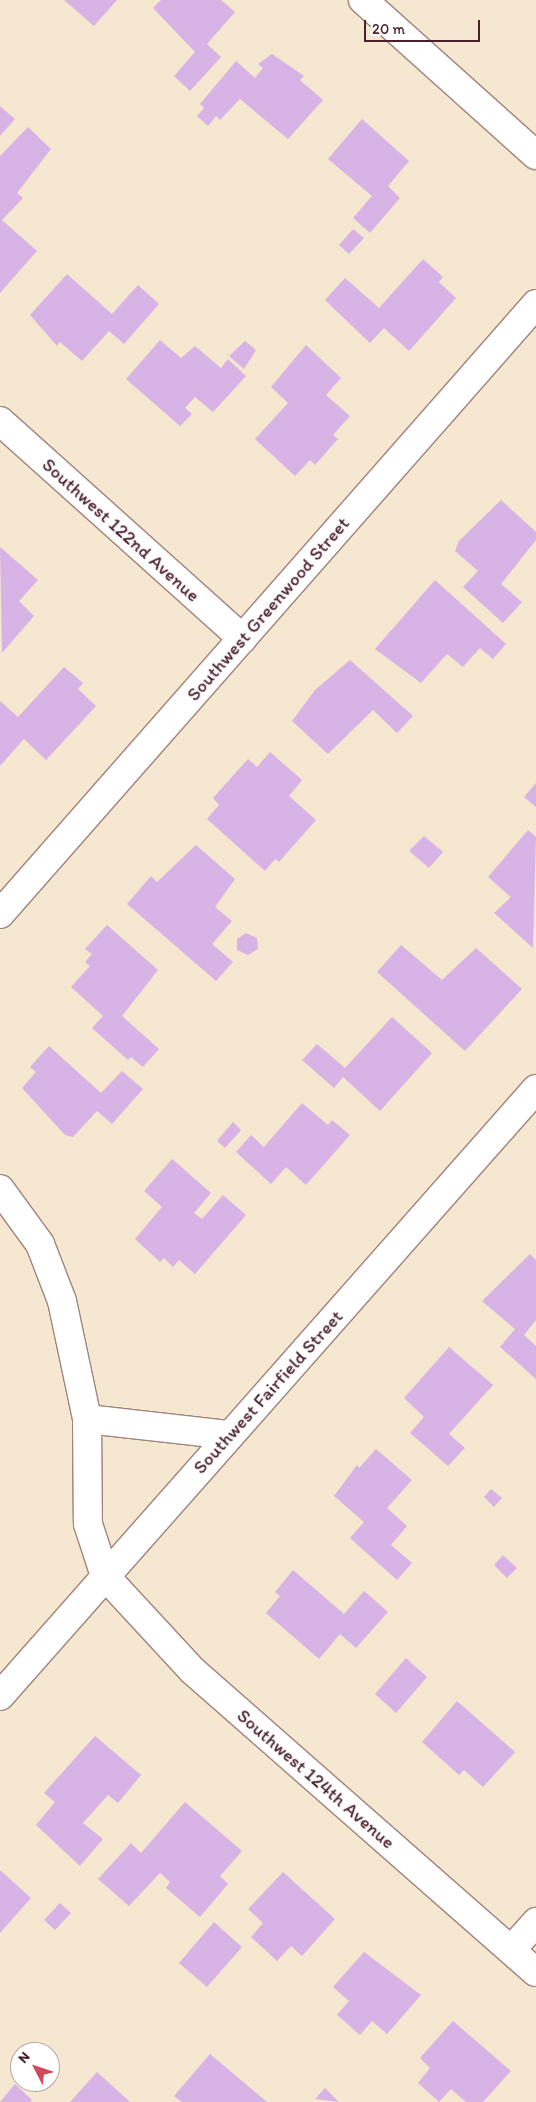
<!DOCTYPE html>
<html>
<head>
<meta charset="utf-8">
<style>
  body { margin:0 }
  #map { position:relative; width:536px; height:2102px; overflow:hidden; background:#f6e7d1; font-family:Itim,sans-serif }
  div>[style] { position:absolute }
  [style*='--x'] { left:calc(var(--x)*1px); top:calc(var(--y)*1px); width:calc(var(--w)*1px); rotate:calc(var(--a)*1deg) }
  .building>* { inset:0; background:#d8b3e5 }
  .roads { filter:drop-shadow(1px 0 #a0837e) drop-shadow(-1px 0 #a0837e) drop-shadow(0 1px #a0837e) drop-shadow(0 -1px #a0837e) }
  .street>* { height:28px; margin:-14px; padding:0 14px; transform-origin:14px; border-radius:14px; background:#fff }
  span { translate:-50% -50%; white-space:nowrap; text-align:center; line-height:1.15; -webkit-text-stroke:5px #fff; paint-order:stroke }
  .street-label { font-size:19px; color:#4a1f2b }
  .north { position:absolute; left:10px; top:2042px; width:50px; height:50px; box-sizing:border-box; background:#fff; border:1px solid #b7a5aa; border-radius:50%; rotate:311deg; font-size:14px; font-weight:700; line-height:20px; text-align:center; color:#4a1f2b }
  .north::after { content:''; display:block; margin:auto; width:18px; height:22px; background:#d1495b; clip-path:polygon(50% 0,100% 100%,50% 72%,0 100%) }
  .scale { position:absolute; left:364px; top:20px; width:116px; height:22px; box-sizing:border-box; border:2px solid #4a1f2b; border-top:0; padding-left:6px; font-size:15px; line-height:18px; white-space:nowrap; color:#4a1f2b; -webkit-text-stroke:4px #fff; paint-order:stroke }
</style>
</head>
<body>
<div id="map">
  <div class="building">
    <i style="clip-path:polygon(64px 0,117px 0,94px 26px)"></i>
    <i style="clip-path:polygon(161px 0,221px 0,235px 12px,207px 44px,221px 57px,190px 91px,174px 76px,195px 52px,153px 8px)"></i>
    <i style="clip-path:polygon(272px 54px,304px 76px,300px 80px,323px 100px,288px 139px,240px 99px,220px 120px,216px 116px,208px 126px,197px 116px,204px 108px,200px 104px,236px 61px,255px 78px,263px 68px,258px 64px)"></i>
    <i style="clip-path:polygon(0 106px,15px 119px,0 136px)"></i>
    <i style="clip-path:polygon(362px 119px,409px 161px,388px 186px,400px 198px,370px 233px,353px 218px,372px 196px,328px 159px)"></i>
    <i style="clip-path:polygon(28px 127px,51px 149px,17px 193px,23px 198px,2px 220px,37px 251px,0 293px,0 156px)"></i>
    <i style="clip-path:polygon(353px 229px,364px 238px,349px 254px,339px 245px)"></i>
    <i style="clip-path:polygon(423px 259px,443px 277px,439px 282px,456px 298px,409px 351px,384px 328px,370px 343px,325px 300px,345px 278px,379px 308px)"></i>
    <i style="clip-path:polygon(67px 274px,112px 314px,138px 285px,159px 304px,124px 344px,109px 331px,82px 361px,60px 342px,57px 346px,30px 315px)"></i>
    <i style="clip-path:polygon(160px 340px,181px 358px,195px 346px,221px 368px,228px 359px,246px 376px,213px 412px,195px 397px,185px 408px,192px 414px,180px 426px,126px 379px)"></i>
    <i style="clip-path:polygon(245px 341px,256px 350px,244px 369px,229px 356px)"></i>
    <i style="clip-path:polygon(306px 345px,341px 378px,326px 395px,350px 416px,333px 435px,338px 439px,315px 465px,310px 460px,295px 476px,255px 439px,288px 403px,271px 387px)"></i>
    <i style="clip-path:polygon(501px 500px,536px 532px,536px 540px,501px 584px,522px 602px,503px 623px,463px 587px,478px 571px,455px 551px,459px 541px)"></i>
    <i style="clip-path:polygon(0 547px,38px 580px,19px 601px,34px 616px,2px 653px)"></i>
    <i style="clip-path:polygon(435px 580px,506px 644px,493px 659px,480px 648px,463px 667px,447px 654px,421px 683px,375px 649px)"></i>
    <i style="clip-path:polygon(350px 660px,413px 716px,397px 733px,373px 710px,328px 754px,292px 721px,315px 690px)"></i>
    <i style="clip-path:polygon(64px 667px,83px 683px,78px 689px,96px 706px,46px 760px,24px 739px,0 766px,0 701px,18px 717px)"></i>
    <i style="clip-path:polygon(270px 752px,302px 780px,289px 796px,316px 820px,279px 862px,275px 859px,265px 871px,207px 819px,219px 805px,213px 798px,248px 759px,257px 767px)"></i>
    <i style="clip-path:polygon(536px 783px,536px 807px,524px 797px)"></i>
    <i style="clip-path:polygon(528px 830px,536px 837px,533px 948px,494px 913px,511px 897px,488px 877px)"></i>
    <i style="clip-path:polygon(424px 836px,443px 852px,429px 868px,409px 851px)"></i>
    <i style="clip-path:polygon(196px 845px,235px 879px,215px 907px,232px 921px,212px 944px,233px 962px,216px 981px,127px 904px,151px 876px,157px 882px)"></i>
    <i style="clip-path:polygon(107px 925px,158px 970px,122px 1016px,159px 1049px,143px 1067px,131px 1057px,128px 1060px,92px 1028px,103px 1016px,71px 987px,90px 966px,85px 962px,92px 954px,85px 949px)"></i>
    <i style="clip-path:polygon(246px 933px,257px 938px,258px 949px,248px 955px,237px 950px,237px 939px)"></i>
    <i style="clip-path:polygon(401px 945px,442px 980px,476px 948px,522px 989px,465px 1051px,377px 972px)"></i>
    <i style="clip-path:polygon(392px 1017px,432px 1053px,380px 1111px,343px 1077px,334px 1088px,302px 1060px,317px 1044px,345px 1068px)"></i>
    <i style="clip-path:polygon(49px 1046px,101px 1093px,122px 1071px,143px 1089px,112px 1124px,97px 1111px,73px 1137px,65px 1135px,22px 1088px,36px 1072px,30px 1067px)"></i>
    <i style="clip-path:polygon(302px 1103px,328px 1125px,332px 1120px,350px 1135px,306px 1185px,286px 1167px,271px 1184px,236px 1152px,251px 1135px,264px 1147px)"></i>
    <i style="clip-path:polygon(233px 1122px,241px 1130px,225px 1148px,217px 1141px)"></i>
    <i style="clip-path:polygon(172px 1159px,211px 1193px,194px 1213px,202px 1219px,223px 1195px,246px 1215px,195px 1274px,179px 1260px,173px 1267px,164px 1258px,160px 1262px,135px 1239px,162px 1207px,144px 1191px)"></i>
    <i style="clip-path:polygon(530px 1254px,536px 1260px,536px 1320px,524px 1335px,536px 1346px,536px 1379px,500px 1347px,515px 1329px,482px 1301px)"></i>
    <i style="clip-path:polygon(449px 1347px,493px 1385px,449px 1434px,465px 1448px,448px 1466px,410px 1433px,424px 1417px,404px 1398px)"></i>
    <i style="clip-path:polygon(376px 1449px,412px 1480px,387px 1508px,407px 1526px,391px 1545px,412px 1563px,397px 1580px,350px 1538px,364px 1522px,334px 1496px,357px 1465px,359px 1468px)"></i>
    <i style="clip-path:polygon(491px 1489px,502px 1498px,494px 1507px,484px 1497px)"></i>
    <i style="clip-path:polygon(503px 1555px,517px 1568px,507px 1578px,494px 1565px)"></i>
    <i style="clip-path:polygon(293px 1570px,344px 1614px,364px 1591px,388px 1612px,356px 1648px,340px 1634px,319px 1659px,266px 1613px,280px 1596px,275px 1592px)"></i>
    <i style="clip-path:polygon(406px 1658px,427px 1677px,396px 1713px,375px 1694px)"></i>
    <i style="clip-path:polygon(457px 1701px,515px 1752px,483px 1787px,464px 1770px,459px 1775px,422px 1742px)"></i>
    <i style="clip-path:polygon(95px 1736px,141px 1775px,118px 1803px,108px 1795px,83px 1823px,103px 1839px,80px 1866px,36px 1825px,55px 1802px,44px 1793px)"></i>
    <i style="clip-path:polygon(185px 1802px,242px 1851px,220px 1876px,228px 1884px,200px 1917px,166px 1888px,170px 1882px,160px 1873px,129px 1906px,98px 1879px,131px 1843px,141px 1853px)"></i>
    <i style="clip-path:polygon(0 1870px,31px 1898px,0 1933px)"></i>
    <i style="clip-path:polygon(283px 1872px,335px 1919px,302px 1956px,291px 1946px,277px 1961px,251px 1937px,263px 1923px,248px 1909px)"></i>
    <i style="clip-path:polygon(60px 1903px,71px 1913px,55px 1930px,44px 1920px)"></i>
    <i style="clip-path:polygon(214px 1922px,242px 1947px,207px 1987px,179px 1963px)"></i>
    <i style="clip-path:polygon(364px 1952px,421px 1995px,387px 2034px,372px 2021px,360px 2035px,337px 2015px,349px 2001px,333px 1987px)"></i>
    <i style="clip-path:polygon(453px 2021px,511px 2071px,483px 2102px,466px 2102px,451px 2089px,439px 2102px,418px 2083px,430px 2068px,420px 2058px)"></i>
    <i style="clip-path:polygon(210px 2054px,267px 2102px,182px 2102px,174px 2096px)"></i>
    <i style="clip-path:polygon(97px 2072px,130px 2102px,70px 2102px)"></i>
    <i style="clip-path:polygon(15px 2084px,32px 2100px,30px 2102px,0 2102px)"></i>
    <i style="clip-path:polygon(325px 2088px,339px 2102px,315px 2099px)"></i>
  </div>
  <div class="roads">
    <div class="street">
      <i style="--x:363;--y:0;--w:232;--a:41.9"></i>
      <i style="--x:0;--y:421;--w:326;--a:41.9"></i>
      <i style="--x:0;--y:914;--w:812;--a:-48.69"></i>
      <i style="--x:0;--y:1189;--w:68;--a:54"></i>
      <i style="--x:40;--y:1244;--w:61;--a:68.9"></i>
      <i style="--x:62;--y:1301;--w:121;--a:78"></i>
      <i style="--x:87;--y:1419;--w:105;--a:89.5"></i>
      <i style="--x:88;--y:1524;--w:55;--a:71.9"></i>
      <i style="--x:105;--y:1576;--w:129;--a:47.2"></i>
      <i style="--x:193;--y:1671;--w:456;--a:41.3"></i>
      <i style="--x:87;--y:1419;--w:144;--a:6.4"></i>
      <i style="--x:0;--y:1696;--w:810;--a:-48.55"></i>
      <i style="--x:511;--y:1950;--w:38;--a:-48"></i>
    </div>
  </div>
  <div class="street-label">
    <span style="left:121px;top:530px;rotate:42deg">Southwest 122nd Avenue</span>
    <span style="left:268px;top:609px;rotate:-49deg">Southwest Greenwood Street</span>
    <span style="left:268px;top:1392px;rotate:-48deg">Southwest Fairfield Street</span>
    <span style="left:316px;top:1779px;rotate:41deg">Southwest 124th Avenue</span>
  </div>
  <div class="north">N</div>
  <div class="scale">20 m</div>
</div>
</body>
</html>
